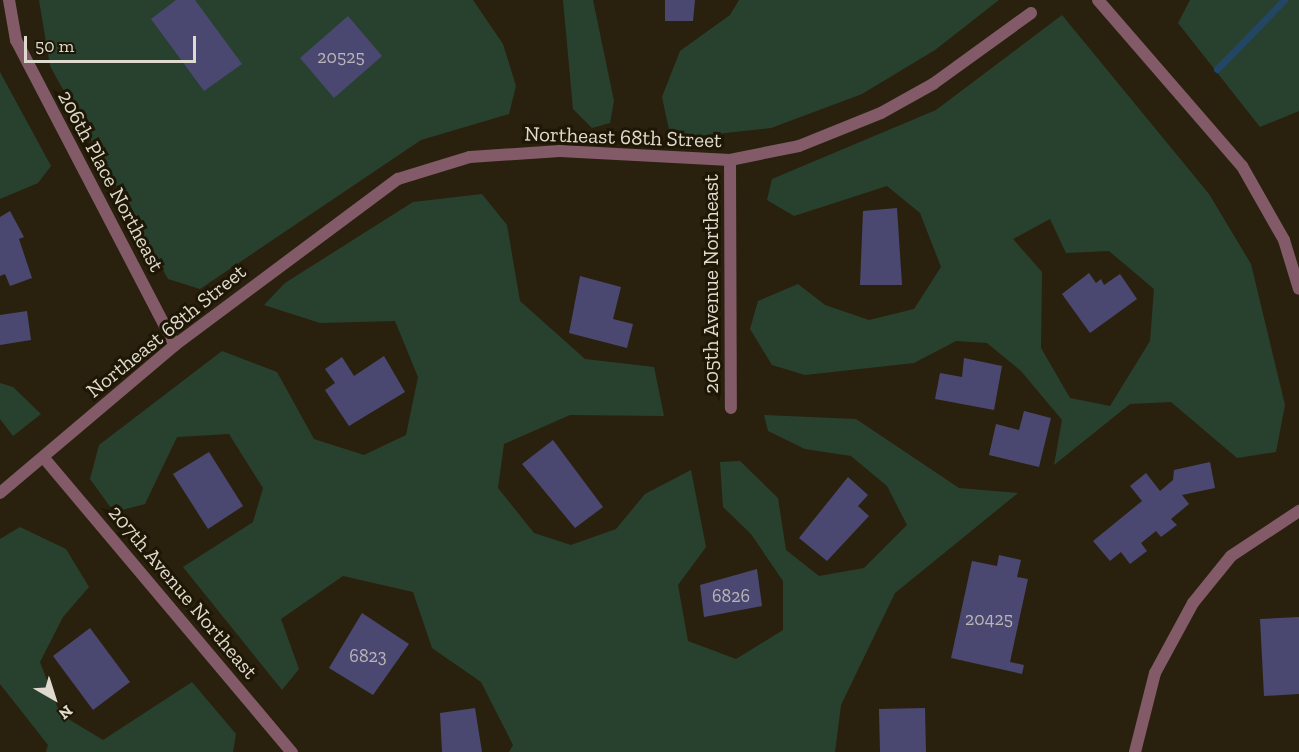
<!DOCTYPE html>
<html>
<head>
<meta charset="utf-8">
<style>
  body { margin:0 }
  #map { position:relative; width:1299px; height:752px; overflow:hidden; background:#29210e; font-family:"Zilla Slab",serif }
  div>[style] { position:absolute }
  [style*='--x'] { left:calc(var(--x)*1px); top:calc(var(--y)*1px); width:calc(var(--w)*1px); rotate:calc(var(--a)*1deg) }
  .green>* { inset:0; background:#28412e }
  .stream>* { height:7px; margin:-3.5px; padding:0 3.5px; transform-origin:3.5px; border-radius:3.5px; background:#224664 }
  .building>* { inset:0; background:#4a4871 }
  .minor>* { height:12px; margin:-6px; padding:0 6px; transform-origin:6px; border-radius:6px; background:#835a67 }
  span { translate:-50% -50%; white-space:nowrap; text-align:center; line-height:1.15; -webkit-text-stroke:6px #1f1705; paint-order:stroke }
  .number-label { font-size:18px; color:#bab6b7 }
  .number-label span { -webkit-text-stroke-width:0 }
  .street-label { font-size:21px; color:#dfdace }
  .north { position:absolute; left:24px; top:668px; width:60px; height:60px; -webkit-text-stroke:4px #1f1705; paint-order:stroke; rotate:141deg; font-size:16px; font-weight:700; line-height:24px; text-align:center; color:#dfdace }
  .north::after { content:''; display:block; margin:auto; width:21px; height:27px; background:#dfdace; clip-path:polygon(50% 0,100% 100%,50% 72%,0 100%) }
  .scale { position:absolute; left:24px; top:36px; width:172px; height:27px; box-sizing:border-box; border:3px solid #dfdace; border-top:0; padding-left:8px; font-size:18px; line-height:21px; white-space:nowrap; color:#dfdace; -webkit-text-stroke:4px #1f1705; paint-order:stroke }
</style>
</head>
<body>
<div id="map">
  <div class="green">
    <i style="clip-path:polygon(39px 0,473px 0,503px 44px,516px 86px,509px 114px,421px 140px,200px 289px,168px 279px,50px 66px)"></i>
    <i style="clip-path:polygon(563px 0,593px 0,614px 101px,610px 123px,592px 128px,573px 109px)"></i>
    <i style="clip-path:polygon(739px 0,999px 0,935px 50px,862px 94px,771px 128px,671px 139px,662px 97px,680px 51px,730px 15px)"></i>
    <i style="clip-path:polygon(1190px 0,1299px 0,1299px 111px,1260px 127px,1178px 23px)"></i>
    <i style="clip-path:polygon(evenodd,1062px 15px,1209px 194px,1251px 264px,1285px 405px,1276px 452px,1237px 458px,1171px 402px,1130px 404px,1054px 465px,1062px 420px,1021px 371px,987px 343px,956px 341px,914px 363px,805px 375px,772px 365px,750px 329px,758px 301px,798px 284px,825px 305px,869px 320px,914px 309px,941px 267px,920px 213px,887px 186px,794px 216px,767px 200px,772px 179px,936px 110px,1062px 15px,1050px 219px,1066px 253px,1109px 251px,1154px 289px,1150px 341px,1110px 406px,1070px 398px,1041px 348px,1042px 272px,1013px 239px,1050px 219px)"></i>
    <i style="clip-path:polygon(0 72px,51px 166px,38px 183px,0 199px)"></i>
    <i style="clip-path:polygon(482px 194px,507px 225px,520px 301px,585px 359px,654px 367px,664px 416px,570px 415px,504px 444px,498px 488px,534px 533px,571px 545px,616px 529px,645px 494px,691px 470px,706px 547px,678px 585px,688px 641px,736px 659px,783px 630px,783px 581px,751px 534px,723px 507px,720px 462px,740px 461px,778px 498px,786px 550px,819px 576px,864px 568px,907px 525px,887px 486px,851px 456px,805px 449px,768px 431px,764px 415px,856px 419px,959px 488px,1018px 493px,895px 593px,841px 705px,835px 752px,509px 752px,513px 745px,481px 682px,432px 648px,413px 592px,343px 576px,281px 619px,299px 669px,282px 690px,183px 567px,253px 522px,263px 488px,229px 434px,177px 437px,145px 504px,114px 512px,90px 479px,99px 445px,222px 351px,277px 372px,314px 439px,364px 455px,406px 435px,418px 377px,395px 321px,320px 323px,264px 305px,285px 283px,413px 202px)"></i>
    <i style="clip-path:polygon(0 383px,13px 387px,41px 414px,13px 436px,0 419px)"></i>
    <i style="clip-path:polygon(20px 527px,66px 549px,89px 587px,63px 617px,40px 662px,60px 714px,103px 740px,192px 682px,236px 734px,233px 752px,46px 752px,48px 745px,0 684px,0 539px)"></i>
  </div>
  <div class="stream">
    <i style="--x:1217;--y:69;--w:96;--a:-45.8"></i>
  </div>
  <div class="building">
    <i style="clip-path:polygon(176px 0,195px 0,242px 64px,204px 91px,151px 19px)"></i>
    <i style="clip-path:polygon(665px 0,695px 0,693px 21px,665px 21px)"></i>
    <i style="clip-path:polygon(348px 16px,382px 56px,334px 98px,300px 58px)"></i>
    <i style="clip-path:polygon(897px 208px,902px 285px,860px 285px,863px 211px)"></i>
    <i style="clip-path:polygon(10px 211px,24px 237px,19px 239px,32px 278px,10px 286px,5px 274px,0 276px,0 217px)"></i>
    <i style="clip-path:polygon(1089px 273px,1096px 283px,1101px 279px,1104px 285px,1120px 274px,1137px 299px,1090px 333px,1062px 294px)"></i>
    <i style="clip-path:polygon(580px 276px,621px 287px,613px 319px,633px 324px,627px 348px,569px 333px)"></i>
    <i style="clip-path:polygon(27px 311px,31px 340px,0 345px,0 315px)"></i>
    <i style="clip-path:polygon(384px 356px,405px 392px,349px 426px,325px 390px,335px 383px,325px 369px,342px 357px,354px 376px)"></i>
    <i style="clip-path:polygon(964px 358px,1002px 366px,994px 410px,935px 399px,940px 373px,962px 377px)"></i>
    <i style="clip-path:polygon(1024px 411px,1051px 418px,1039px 467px,989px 455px,996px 424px,1019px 430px)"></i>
    <i style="clip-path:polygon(553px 440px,603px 507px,575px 528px,522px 464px)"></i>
    <i style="clip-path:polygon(209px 452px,243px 506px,208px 529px,173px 474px)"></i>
    <i style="clip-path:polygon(1210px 462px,1215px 488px,1182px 495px,1189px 504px,1171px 519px,1177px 525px,1161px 537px,1156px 531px,1141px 543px,1147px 551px,1130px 564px,1121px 552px,1110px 561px,1093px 541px,1142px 501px,1130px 486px,1146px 473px,1160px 491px,1173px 480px,1174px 470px)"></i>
    <i style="clip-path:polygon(848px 477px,868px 495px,858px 506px,869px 516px,827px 561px,799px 538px)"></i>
    <i style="clip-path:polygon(999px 555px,1021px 560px,1017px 577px,1028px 579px,1010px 662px,1024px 665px,1022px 674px,951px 658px,972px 561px,997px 566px)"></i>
    <i style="clip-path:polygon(757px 569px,762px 606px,704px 617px,700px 585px)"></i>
    <i style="clip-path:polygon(362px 613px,409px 644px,373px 695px,329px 668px)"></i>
    <i style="clip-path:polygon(1299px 617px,1299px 694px,1264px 696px,1260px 619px)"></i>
    <i style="clip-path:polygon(90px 628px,130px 682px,93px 710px,53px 656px)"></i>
    <i style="clip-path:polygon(475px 708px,482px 752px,442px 752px,440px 713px)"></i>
    <i style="clip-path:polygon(925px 708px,926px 752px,880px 752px,879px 709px)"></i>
  </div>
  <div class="minor">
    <i style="--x:9;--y:0;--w:41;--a:80.1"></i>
    <i style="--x:16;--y:40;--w:344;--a:62.5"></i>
    <i style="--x:1098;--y:0;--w:220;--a:49.1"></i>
    <i style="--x:1242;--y:166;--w:85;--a:60.4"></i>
    <i style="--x:1284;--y:240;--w:51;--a:73"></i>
    <i style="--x:730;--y:160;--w:248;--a:89.8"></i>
    <i style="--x:44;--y:458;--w:385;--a:49.9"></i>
    <i style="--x:0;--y:493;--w:229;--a:-40.2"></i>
    <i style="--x:175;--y:345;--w:278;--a:-36.7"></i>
    <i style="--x:398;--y:179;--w:75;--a:-17"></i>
    <i style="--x:470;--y:157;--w:90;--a:-3.8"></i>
    <i style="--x:560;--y:151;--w:170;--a:3"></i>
    <i style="--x:730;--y:160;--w:70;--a:-11.5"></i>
    <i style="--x:799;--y:146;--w:88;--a:-21.9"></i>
    <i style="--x:881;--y:113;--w:60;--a:-29.1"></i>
    <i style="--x:933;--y:84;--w:121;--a:-35.9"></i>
    <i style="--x:1135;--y:752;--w:81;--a:-75.8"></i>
    <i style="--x:1155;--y:673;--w:80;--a:-61.5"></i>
    <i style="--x:1193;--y:603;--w:60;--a:-51"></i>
    <i style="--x:1231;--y:556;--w:82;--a:-33.5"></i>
  </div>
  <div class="number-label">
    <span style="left:341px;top:57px">20525</span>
    <span style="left:731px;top:596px">6826</span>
    <span style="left:989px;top:619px">20425</span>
    <span style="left:368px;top:656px">6823</span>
  </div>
  <div class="street-label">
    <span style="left:623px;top:137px;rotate:2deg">Northeast 68th Street</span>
    <span style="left:111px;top:181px;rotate:62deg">206th Place Northeast</span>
    <span style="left:711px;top:284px;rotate:-90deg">205th Avenue Northeast</span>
    <span style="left:166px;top:331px;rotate:-39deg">Northeast 68th Street</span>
    <span style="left:183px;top:592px;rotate:50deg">207th Avenue Northeast</span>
  </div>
  <div class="north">N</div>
  <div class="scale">50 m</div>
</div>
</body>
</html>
